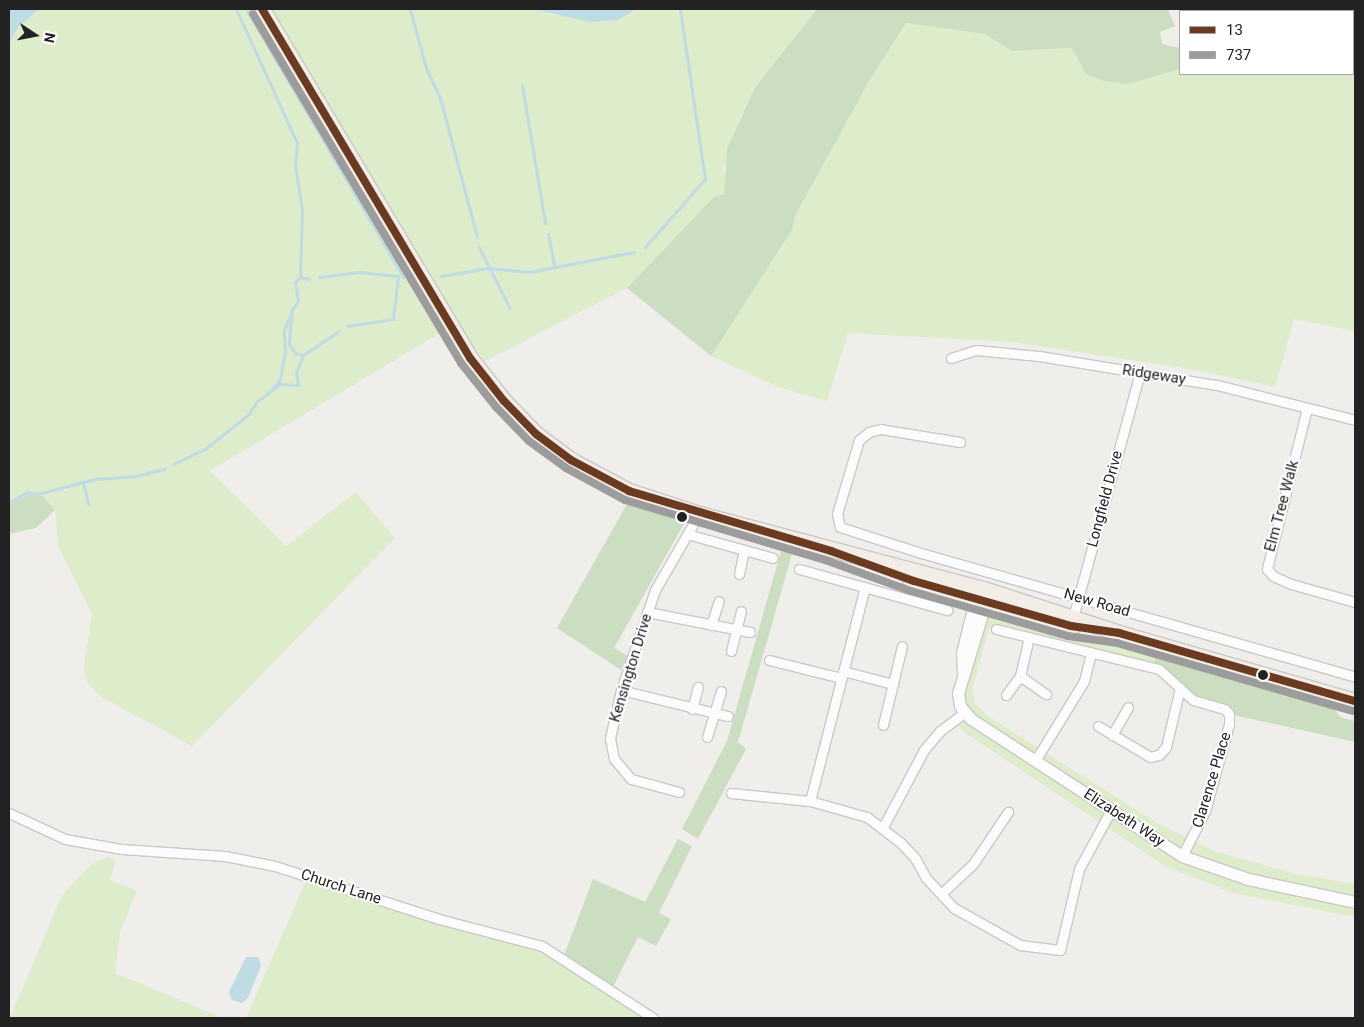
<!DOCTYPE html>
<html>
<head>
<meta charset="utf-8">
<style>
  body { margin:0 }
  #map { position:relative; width:1364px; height:1027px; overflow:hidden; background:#f0eeeb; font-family:Roboto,sans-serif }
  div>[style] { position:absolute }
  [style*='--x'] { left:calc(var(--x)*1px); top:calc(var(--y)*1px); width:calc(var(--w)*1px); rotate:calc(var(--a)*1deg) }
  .grass>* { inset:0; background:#ddeccb }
  .forest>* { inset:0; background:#cbdec1 }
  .water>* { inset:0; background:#bfdbe3 }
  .stream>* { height:3px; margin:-1.5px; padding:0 1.5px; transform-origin:1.5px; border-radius:1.5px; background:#bfdbe3 }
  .roads { filter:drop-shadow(1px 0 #c9c8c7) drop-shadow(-1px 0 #c9c8c7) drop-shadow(0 1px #c9c8c7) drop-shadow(0 -1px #c9c8c7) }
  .minor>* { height:9px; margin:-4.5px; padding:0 4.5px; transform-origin:4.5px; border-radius:4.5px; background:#fdfcfc }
  .tertiary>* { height:11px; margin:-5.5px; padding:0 5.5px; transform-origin:5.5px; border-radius:5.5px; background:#fdfcfc }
  .primary>* { height:15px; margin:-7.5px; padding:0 7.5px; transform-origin:7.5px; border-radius:7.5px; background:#f3ede7 }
  .bus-1>* { height:8px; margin:-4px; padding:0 4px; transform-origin:4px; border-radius:4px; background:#6b3b21 }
  .bus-2>* { height:8px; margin:-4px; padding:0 4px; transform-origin:4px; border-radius:4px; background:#9d9c9c }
  .dots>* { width:14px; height:14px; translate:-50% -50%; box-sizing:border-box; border:2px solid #fff; border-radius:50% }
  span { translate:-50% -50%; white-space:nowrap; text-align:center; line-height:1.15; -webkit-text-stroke:4px #fff; paint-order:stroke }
  .street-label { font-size:15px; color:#222 }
  .frame { position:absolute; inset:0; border:10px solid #222; pointer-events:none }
  .legend { position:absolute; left:1179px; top:10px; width:175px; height:65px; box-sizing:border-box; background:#fff; border:1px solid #a7a7a7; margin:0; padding:6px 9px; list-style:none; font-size:15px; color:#222 }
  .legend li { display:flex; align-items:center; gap:10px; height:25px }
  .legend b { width:25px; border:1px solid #a7a7a7 }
  .north { position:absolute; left:10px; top:10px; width:50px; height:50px; -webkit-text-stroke:4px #fff; paint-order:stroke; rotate:101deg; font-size:14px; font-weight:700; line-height:20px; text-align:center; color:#222 }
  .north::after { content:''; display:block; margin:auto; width:18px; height:22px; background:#222; clip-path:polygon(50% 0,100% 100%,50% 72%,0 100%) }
</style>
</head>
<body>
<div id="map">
  <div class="grass">
    <i style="clip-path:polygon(39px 9px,251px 9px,442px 332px,210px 471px,286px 546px,356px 492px,395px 538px,192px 746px,98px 695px,87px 682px,84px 666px,92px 614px,58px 546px,55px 510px,37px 496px,29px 494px,9px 505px,9px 45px,18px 27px)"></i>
    <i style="clip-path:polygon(271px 9px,531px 9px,553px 15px,636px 9px,817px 9px,754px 89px,738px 123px,723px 169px,727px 177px,724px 194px,714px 197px,627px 288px,485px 361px,465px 336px)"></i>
    <i style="clip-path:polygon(906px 23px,985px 34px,1012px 51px,1072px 48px,1078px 58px,1180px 69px,1180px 74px,1353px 74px,1353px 44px,1355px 44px,1355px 331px,1294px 319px,1275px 387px,1189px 369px,1013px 342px,848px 333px,827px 401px,778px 387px,711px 356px,792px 230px,795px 216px,868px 83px)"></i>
    <i style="clip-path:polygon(984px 608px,1155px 657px,1154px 668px,989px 627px,972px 691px,975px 704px,988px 716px,1157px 823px,1217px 852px,1296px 874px,1355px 884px,1355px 895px,1342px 896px,1355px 902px,1355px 917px,1233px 893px,1165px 866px,964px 732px,954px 721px,964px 712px,960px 706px)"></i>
    <i style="clip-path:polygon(107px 857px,116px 860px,110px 880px,137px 891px,120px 932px,115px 973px,223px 1018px,10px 1018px,62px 895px,92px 864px)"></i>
    <i style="clip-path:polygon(308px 876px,542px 946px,653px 1018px,246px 1018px)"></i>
  </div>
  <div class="forest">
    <i style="clip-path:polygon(817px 9px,1168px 10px,1175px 26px,1160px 32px,1162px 44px,1180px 48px,1180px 69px,1128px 84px,1104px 81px,1086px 74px,1072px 48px,1012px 51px,985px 34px,906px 23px,868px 83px,795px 216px,792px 230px,711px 356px,627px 288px,714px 197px,724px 194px,727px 149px,754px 89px)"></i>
    <i style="clip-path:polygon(29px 494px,40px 494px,55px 510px,36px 528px,9px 534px,9px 505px)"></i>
    <i style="clip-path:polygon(627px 504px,685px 522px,614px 648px,628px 656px,621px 670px,557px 628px)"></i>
    <i style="clip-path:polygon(781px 551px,792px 554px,738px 742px,746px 749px,698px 839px,682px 829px,727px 741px)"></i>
    <i style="clip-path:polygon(1155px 657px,1333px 707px,1340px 717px,1355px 721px,1355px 742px,1229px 714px,1193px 700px,1154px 668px)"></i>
    <i style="clip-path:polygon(678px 839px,692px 846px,659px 913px,671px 919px,656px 946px,638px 937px,612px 989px,563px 958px,593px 879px,645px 902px)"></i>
  </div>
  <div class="water">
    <i style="clip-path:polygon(9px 9px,39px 9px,18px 27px,9px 45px)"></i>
    <i style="clip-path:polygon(531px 9px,636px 9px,618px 20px,591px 22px)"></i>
    <i style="clip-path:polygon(246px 957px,258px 957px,261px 966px,248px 998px,242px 1003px,232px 1000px,229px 992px)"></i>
  </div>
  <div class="stream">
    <i style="--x:236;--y:9;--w:147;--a:65.5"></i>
    <i style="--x:297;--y:143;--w:22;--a:95"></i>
    <i style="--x:295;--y:165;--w:46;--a:81.2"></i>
    <i style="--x:302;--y:210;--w:67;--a:91.7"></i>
    <i style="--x:300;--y:277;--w:9;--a:13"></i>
    <i style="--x:246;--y:9;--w:311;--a:59.6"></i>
    <i style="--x:410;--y:9;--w:61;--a:74.8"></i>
    <i style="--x:426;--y:68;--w:33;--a:65"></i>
    <i style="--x:440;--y:98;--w:144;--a:75.1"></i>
    <i style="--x:522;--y:85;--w:140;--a:80.5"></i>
    <i style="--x:548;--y:234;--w:33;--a:79"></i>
    <i style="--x:479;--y:247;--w:69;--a:63.4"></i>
    <i style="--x:645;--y:247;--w:91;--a:-48.6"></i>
    <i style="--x:705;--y:179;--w:172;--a:-98.4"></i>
    <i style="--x:441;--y:276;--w:47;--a:-9.9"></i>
    <i style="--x:487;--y:268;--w:42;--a:5.4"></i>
    <i style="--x:529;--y:272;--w:107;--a:-10.8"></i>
    <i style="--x:300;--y:277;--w:7;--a:135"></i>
    <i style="--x:295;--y:282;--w:19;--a:81"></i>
    <i style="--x:298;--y:301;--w:11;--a:124"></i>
    <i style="--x:292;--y:310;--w:17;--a:97"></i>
    <i style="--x:290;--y:327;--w:17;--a:93"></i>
    <i style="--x:289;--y:344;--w:11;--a:56"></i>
    <i style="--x:295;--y:353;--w:8;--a:14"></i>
    <i style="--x:303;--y:355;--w:43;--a:-33.7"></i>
    <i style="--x:319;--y:277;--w:39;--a:-7"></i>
    <i style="--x:358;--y:272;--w:40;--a:5.7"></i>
    <i style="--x:347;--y:326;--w:47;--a:-8.7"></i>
    <i style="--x:393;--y:319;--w:43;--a:-83.4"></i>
    <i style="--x:272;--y:389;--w:13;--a:-51"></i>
    <i style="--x:280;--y:379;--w:27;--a:-80"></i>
    <i style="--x:285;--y:352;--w:22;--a:-93"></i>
    <i style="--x:284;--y:330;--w:21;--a:-67"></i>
    <i style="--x:173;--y:464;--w:35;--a:-25"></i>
    <i style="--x:205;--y:449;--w:56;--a:-38.5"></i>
    <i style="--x:249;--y:414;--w:14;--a:-60"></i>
    <i style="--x:256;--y:402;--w:30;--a:-37"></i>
    <i style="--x:280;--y:384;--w:18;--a:3"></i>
    <i style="--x:298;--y:385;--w:12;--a:-99"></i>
    <i style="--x:296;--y:373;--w:19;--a:-69"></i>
    <i style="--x:83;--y:482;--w:23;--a:77"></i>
    <i style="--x:9;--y:502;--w:21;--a:-28"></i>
    <i style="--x:28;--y:492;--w:9;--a:13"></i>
    <i style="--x:37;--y:494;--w:60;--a:-14.5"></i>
    <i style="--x:95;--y:479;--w:41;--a:-4.2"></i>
    <i style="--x:136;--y:476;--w:30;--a:-14"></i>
  </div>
  <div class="roads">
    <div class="minor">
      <i style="--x:951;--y:358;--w:26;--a:-18"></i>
      <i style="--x:976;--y:350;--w:63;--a:5.4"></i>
      <i style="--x:1039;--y:356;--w:180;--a:9.3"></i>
      <i style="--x:1217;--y:385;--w:142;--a:14.2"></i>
      <i style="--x:1307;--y:408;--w:166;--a:104"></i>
      <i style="--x:1267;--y:569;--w:9;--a:49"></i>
      <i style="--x:1273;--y:576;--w:20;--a:24"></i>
      <i style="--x:1291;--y:584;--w:66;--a:15.7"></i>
      <i style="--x:960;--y:442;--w:80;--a:-170.7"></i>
      <i style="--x:881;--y:429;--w:12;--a:166"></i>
      <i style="--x:869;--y:432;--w:13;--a:141"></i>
      <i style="--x:859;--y:440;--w:77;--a:106.6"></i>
      <i style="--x:837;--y:514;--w:13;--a:77"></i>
      <i style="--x:840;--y:527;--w:85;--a:17.8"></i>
      <i style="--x:921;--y:553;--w:451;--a:15.9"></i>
      <i style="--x:687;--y:534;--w:89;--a:15.6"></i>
      <i style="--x:799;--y:569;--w:154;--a:15.5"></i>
      <i style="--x:739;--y:574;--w:25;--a:-78"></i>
      <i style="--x:647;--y:612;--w:105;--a:11"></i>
      <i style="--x:1072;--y:621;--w:258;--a:-74.7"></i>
      <i style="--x:711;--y:625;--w:25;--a:-72"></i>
      <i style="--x:996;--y:629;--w:168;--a:13.8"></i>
      <i style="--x:1159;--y:669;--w:46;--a:42.4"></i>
      <i style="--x:1193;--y:700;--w:33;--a:16"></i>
      <i style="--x:1225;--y:709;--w:6;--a:51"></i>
      <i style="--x:1229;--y:714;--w:10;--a:90"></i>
      <i style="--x:1229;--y:724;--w:90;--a:105.4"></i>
      <i style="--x:1205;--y:811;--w:51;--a:117.1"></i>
      <i style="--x:731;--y:651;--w:41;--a:-76"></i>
      <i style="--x:769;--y:660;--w:74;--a:14"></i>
      <i style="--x:843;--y:671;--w:52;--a:14.6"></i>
      <i style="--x:1020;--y:676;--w:32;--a:35"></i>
      <i style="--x:621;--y:690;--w:110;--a:13.7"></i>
      <i style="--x:1006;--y:695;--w:24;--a:-54"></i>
      <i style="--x:1020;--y:676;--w:40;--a:-77"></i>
      <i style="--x:692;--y:709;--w:23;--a:-75"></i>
      <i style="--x:883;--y:725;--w:81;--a:-76.5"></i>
      <i style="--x:1098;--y:726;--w:61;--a:30.8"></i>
      <i style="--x:1150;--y:757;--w:9;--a:-13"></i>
      <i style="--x:1159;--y:755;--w:11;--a:-49"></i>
      <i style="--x:1166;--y:747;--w:61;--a:-76.7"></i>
      <i style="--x:1112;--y:735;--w:32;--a:-60"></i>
      <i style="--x:707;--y:737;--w:48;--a:-73.1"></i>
      <i style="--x:1035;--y:761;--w:94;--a:-58.5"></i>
      <i style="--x:1084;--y:681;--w:29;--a:-76"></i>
      <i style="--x:679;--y:792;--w:50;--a:-164.8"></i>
      <i style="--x:631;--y:779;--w:26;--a:-130"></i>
      <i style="--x:614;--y:759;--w:21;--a:-101"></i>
      <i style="--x:610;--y:738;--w:49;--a:-77.1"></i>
      <i style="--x:621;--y:690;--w:106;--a:-71.2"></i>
      <i style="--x:655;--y:590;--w:88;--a:-59.9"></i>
      <i style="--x:731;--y:793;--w:79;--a:5.8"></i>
      <i style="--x:810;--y:801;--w:59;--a:15.7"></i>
      <i style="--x:867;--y:817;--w:43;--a:37.4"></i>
      <i style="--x:901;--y:843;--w:21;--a:47"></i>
      <i style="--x:915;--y:858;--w:23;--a:61"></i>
      <i style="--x:926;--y:878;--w:41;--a:47"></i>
      <i style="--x:954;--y:908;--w:76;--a:29.3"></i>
      <i style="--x:1020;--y:945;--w:40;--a:7.1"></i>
      <i style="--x:1060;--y:950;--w:83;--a:-76.8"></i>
      <i style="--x:1079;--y:869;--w:67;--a:-61.5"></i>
      <i style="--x:810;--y:801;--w:221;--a:-75.6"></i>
      <i style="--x:9;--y:813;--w:62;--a:24.9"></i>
      <i style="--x:65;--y:839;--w:58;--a:10"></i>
      <i style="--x:122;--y:849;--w:103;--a:3.9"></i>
      <i style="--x:225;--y:856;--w:51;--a:11.3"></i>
      <i style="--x:275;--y:866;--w:172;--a:17.9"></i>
      <i style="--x:439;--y:919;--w:106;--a:14.7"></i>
      <i style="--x:542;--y:946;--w:132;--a:33"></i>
      <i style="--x:883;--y:827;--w:87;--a:-62"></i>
      <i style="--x:924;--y:750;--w:25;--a:-50"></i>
      <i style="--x:940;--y:731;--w:31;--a:-37"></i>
      <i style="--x:941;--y:894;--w:44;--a:-43.2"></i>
      <i style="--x:973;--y:864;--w:63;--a:-56.1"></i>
    </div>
    <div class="tertiary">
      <i style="--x:983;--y:594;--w:14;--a:86"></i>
      <i style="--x:984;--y:608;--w:89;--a:107"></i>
      <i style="--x:958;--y:693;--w:13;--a:81"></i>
      <i style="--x:960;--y:706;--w:17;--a:50"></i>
      <i style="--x:971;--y:719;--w:252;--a:33"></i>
      <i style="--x:1182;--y:856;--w:70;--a:19.2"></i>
      <i style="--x:1248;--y:879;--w:109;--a:12.1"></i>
      <i style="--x:963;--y:672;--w:19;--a:-93"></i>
      <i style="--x:962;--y:653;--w:55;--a:-76.2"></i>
      <i style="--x:975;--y:600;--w:7;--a:-56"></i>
    </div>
    <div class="primary">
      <i style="--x:262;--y:9;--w:406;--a:59.2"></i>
      <i style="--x:470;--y:358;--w:55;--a:51.7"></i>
      <i style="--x:504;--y:401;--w:46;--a:45.9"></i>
      <i style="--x:536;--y:434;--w:44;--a:36.6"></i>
      <i style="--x:571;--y:460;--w:66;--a:28.1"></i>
      <i style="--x:629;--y:491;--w:74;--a:18.2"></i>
      <i style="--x:699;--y:514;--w:294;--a:14.8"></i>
      <i style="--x:983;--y:589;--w:143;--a:17.9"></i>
      <i style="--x:1119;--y:633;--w:246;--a:16.1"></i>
      <i style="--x:910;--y:580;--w:169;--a:15.8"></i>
    </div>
  </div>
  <div class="bus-1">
    <i style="--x:262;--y:9;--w:406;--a:59.2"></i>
    <i style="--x:470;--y:358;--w:55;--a:51.7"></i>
    <i style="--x:504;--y:401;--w:46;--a:45.9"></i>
    <i style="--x:536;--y:434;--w:44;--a:36.6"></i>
    <i style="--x:571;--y:460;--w:66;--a:28.1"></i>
    <i style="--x:629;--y:491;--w:211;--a:16.5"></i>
    <i style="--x:831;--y:551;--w:88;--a:19.9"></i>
    <i style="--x:914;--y:581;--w:163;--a:16"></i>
    <i style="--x:1071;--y:626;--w:49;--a:8.3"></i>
    <i style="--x:1119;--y:633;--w:246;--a:16.1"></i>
  </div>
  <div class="bus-2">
    <i style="--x:253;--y:14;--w:406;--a:59.2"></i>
    <i style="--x:461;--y:363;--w:56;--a:51.5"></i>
    <i style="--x:496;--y:407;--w:47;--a:45.9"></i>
    <i style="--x:529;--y:441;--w:46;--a:36.1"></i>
    <i style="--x:566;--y:468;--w:67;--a:28.5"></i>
    <i style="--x:625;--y:500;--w:212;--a:16.7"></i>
    <i style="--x:828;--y:561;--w:88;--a:19.9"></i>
    <i style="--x:911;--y:591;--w:163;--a:16"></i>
    <i style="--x:1068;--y:636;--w:49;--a:8.1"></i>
    <i style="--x:1117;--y:643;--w:245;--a:16.1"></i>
  </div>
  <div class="dots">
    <i style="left:682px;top:517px;background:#222"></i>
    <i style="left:1263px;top:675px;background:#222"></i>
  </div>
  <div class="street-label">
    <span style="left:1154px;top:375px;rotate:9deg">Ridgeway</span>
    <span style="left:1105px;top:499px;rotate:-75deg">Longfield Drive</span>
    <span style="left:1282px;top:506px;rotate:-75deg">Elm Tree Walk</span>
    <span style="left:1097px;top:603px;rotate:16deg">New Road</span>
    <span style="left:631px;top:668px;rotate:-73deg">Kensington Drive</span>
    <span style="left:1212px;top:780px;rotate:-73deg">Clarence Place</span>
    <span style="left:1124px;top:818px;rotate:33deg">Elizabeth Way</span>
    <span style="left:341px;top:887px;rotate:18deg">Church Lane</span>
  </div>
  <div class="frame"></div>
  <ul class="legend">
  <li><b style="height:6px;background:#6b3b21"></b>13</li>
  <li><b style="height:6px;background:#9d9c9c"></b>737</li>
  </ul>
  <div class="north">N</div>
</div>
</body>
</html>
